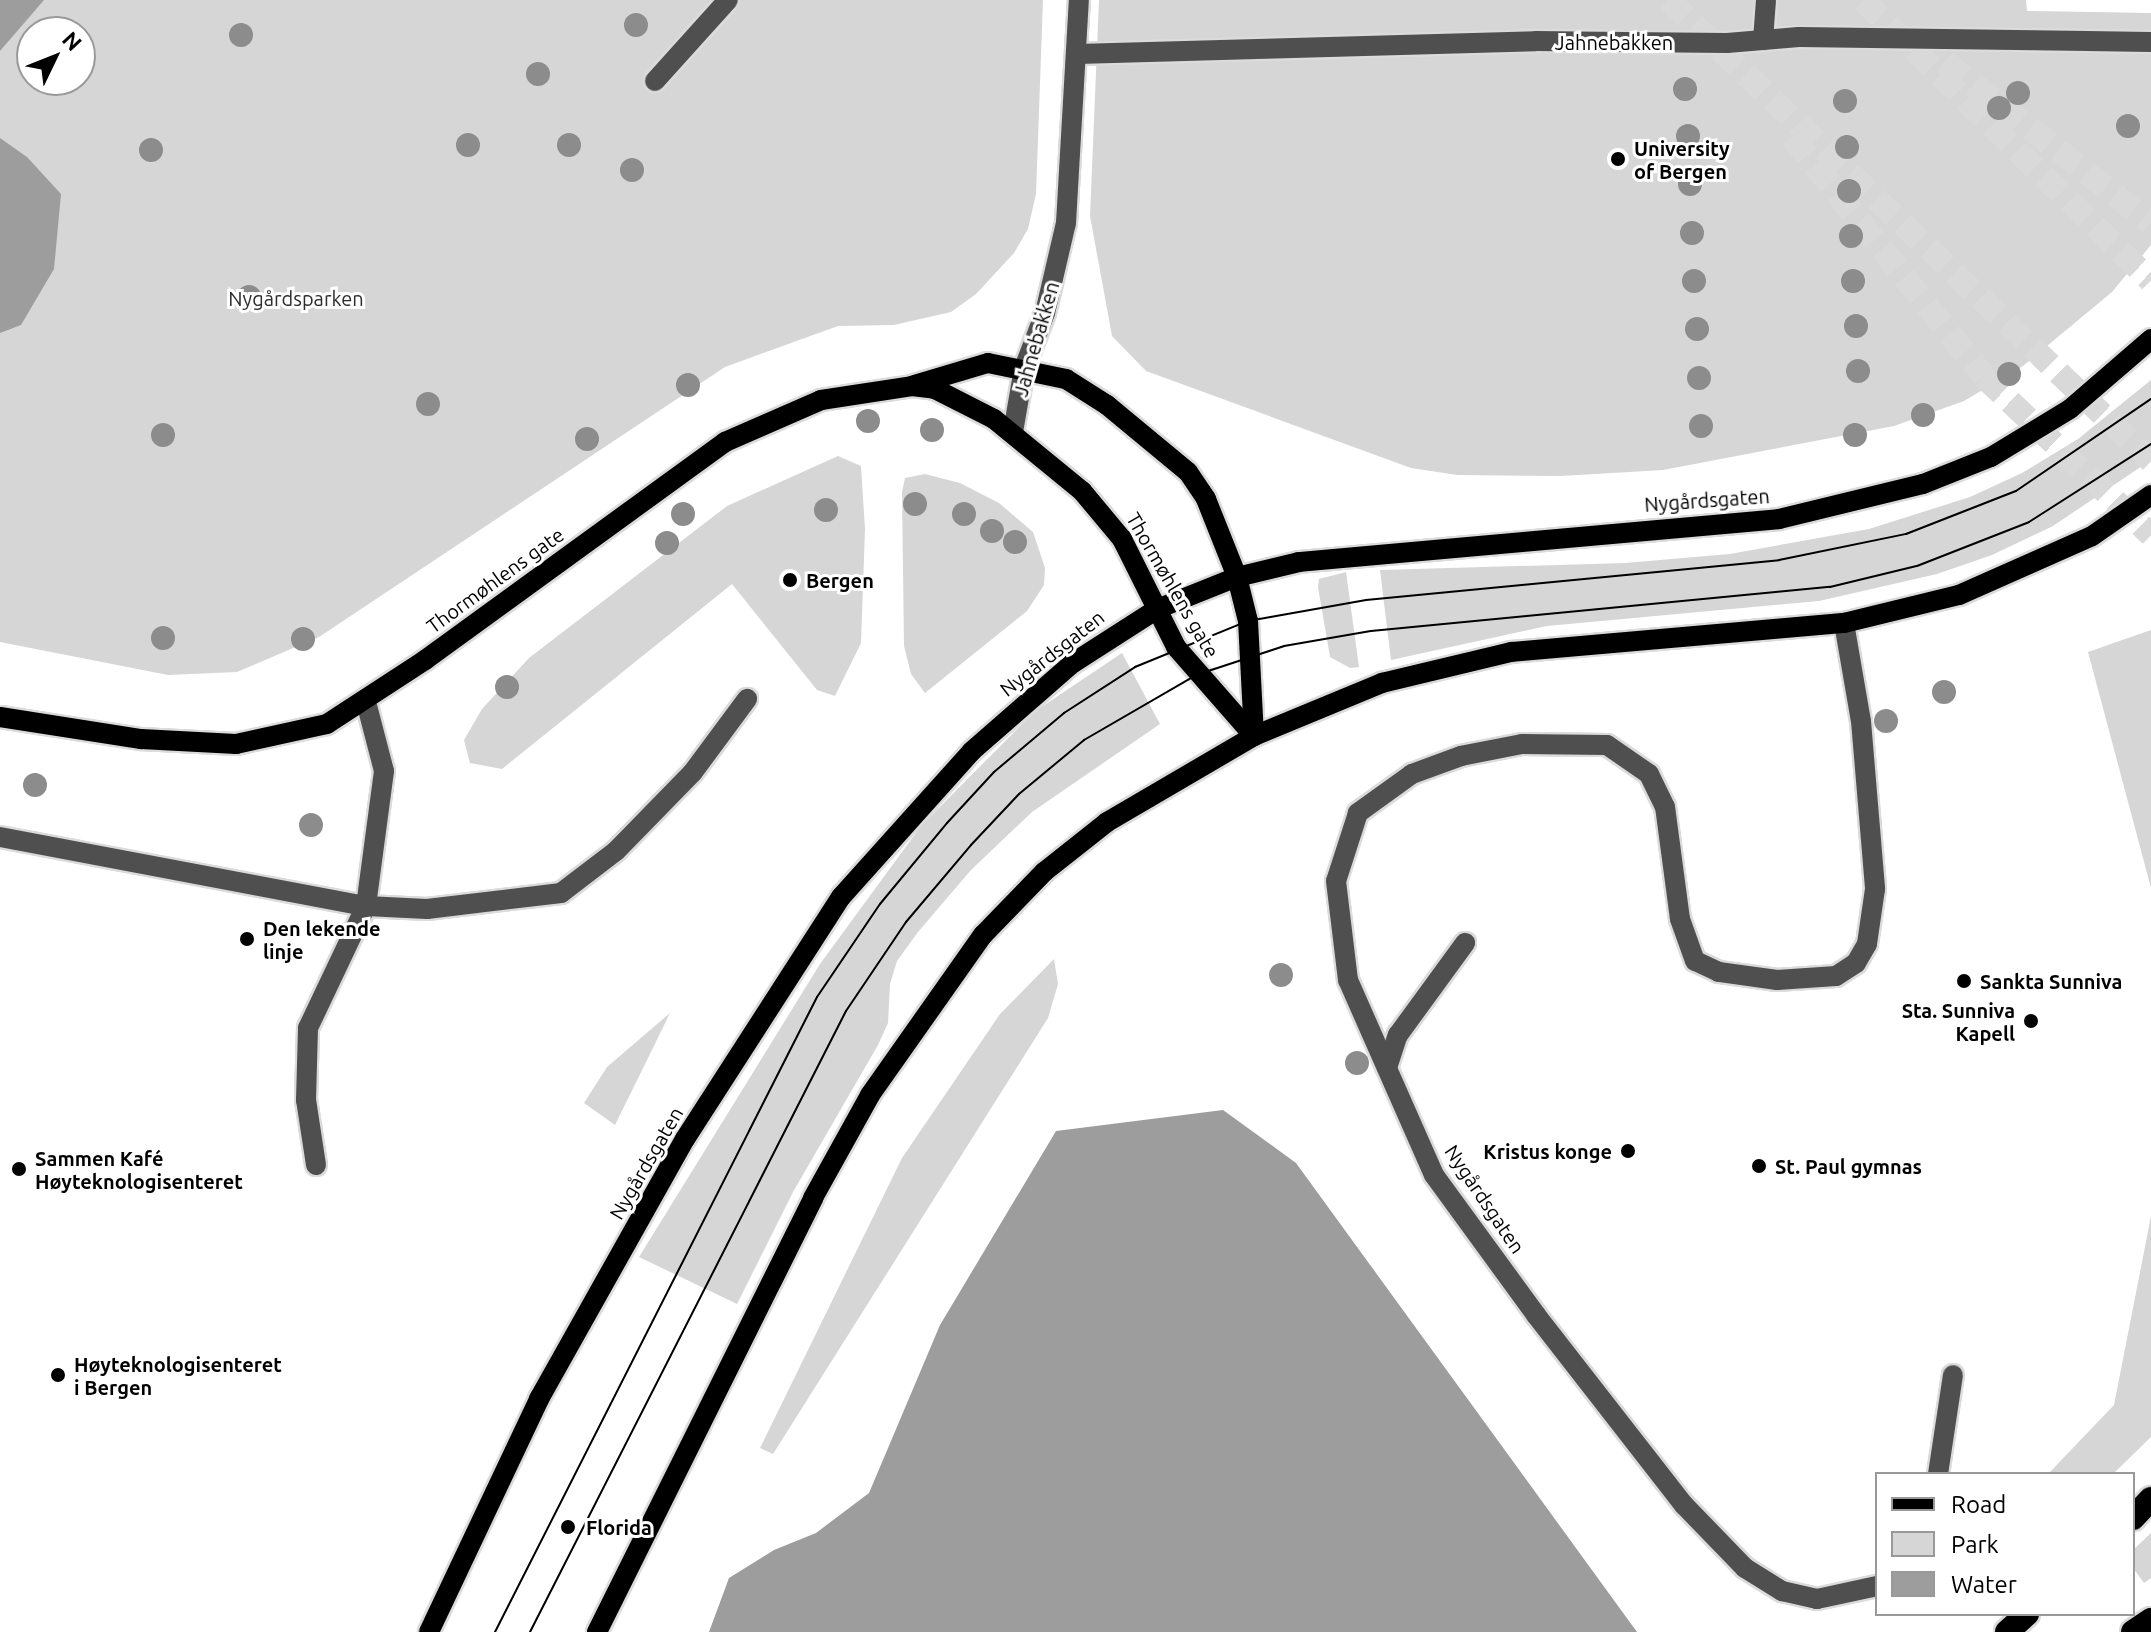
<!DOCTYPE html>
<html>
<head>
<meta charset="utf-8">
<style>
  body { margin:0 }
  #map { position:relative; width:2151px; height:1632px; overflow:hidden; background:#fff; font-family:Ubuntu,sans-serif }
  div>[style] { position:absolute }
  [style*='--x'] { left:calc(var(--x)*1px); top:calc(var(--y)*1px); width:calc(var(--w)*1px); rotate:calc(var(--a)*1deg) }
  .green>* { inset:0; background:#d6d6d6 }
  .water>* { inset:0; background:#9d9d9d }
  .highway-tunnel>* { height:24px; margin-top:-12px; transform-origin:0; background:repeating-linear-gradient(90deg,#d9d9d9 0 24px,transparent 0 36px) }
  .roads { filter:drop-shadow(2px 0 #dbdbdb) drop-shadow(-2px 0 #dbdbdb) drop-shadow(0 2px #dbdbdb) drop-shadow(0 -2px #dbdbdb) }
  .minor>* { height:20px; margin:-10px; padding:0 10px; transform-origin:10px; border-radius:10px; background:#4f4f4f }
  .major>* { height:20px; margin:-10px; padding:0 10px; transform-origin:10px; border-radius:10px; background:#000 }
  .highway>* { height:24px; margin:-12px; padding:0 12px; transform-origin:12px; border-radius:12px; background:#000 }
  .tram>* { height:2px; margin:-1px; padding:0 1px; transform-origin:1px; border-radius:1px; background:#000 }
  .trees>* { width:24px; height:24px; margin:-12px; border-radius:50%; background:#8c8c8c }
  .dots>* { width:22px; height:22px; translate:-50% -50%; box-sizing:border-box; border:4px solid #fff; border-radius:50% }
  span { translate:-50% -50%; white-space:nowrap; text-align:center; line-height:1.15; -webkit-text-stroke:6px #fff; paint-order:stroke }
  .street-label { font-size:20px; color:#000 }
  .poi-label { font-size:20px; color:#000; font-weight:700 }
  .left { translate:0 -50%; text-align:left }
  .right { translate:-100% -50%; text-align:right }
  .park-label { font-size:20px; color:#2d2d2d }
  .legend { position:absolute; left:1875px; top:1472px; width:260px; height:144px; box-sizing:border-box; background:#fff; border:2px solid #999; margin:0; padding:10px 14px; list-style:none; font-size:24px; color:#000 }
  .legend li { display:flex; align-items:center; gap:16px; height:40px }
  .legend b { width:40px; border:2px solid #999 }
  .north { position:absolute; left:16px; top:16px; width:80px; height:80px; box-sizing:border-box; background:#fff; border:2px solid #999; border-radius:50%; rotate:47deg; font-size:22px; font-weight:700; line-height:32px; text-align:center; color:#000 }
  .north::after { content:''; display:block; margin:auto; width:28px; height:36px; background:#000; clip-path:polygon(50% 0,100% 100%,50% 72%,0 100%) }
</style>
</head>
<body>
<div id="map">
  <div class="green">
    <i style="clip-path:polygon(evenodd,0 0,1043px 0,1036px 194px,1028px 229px,1014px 253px,976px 294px,951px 312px,894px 325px,838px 326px,725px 367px,319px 637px,237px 672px,168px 675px,0 642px,0 0,32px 32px,80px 32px,80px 80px,32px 80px,32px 32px)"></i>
    <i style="clip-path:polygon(1099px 0,2026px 0,2027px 11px,2151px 13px,2151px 245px,2112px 292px,2023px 366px,1964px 401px,1894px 426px,1663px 470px,1561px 476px,1457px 475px,1411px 468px,1146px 371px,1112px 336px,1090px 216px)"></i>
    <i style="clip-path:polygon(2151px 380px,2151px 460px,2053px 526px,1992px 555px,1937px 574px,1819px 601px,1547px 626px,1391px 660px,1380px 570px,1625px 563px,1730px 554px,1869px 529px,1970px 497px,2022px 473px,2078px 439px)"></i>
    <i style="clip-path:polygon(838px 456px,861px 466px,865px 529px,861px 643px,835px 696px,817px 690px,732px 584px,502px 769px,470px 763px,464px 740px,482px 709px,529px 658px,727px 506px)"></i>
    <i style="clip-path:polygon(925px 474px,960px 483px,999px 503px,1033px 532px,1045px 568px,1044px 585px,1027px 611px,925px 693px,911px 674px,904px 646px,902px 492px,905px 478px)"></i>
    <i style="clip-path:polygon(1346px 572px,1359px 667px,1350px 668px,1330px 657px,1318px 587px,1319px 579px)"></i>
    <i style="clip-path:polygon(2151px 630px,2151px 888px,2088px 652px)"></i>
    <i style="clip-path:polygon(1122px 653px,1160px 724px,1032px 812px,971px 870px,918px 932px,897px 961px,890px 984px,888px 1023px,878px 1045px,793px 1192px,737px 1304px,639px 1257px,820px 964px,921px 826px,1034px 712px)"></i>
    <i style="clip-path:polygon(1054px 959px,1058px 984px,1048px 1018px,773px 1454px,760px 1448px,902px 1158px,1000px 1014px)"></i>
    <i style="clip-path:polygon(670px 1013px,648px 1058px,615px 1125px,584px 1103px,607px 1067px)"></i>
    <i style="clip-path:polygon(2151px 1216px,2151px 1437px,2113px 1474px,2048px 1474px,2114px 1405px)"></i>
    <i style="clip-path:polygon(2151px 1533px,2151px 1578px,2144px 1583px,2133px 1568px,2133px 1550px)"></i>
  </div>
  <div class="water">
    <i style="clip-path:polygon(0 0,44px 0,0 51px)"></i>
    <i style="clip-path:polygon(0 138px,27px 157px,61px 194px,54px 269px,21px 325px,0 333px)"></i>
    <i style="clip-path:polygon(1223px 1110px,1296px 1163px,1637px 1632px,709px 1632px,729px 1578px,774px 1550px,816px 1533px,869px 1493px,940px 1325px,1056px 1131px)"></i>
  </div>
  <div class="highway-tunnel">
    <i style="--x:1668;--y:0;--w:668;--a:43.66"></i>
    <i style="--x:1863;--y:0;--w:402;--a:44.3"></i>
    <i style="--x:1945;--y:62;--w:261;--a:38"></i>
    <i style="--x:1792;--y:137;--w:307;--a:51.3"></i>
    <i style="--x:1984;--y:377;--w:230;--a:43.4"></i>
  </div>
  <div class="roads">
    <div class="minor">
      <i style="--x:1763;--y:40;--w:40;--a:-85.7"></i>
      <i style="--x:1077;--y:54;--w:459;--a:-1.6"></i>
      <i style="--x:1536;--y:41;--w:191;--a:0.6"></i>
      <i style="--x:1727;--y:43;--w:72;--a:-4.8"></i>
      <i style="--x:1799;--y:37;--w:352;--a:0.8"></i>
      <i style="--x:655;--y:81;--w:109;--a:-48"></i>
      <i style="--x:1013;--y:432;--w:65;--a:-80.2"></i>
      <i style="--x:1024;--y:368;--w:59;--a:-69.1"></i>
      <i style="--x:1045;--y:313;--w:92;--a:-76.9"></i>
      <i style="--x:1066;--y:223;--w:223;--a:-86.7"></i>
      <i style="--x:1844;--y:623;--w:99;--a:80.2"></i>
      <i style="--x:1861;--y:721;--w:169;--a:85.2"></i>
      <i style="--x:1875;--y:889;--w:56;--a:98.3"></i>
      <i style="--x:1867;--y:944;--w:22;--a:120"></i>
      <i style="--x:1856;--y:963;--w:24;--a:147"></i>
      <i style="--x:1836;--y:976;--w:59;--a:176.1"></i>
      <i style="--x:1777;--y:980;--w:59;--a:-172.1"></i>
      <i style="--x:1719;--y:972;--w:26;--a:-155"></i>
      <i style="--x:1695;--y:961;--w:45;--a:-109.7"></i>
      <i style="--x:1680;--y:919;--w:113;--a:-97.6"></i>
      <i style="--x:1665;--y:807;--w:37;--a:-116"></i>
      <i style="--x:1649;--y:774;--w:51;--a:-145.4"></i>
      <i style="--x:1607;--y:745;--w:85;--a:-179.3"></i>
      <i style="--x:1522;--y:744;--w:62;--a:168.9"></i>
      <i style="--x:1461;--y:756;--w:52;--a:159.8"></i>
      <i style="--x:1412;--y:774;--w:67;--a:144.2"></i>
      <i style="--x:1358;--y:813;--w:71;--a:107.9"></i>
      <i style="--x:1336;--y:881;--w:100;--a:83.1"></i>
      <i style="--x:1348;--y:980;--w:213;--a:66.2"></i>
      <i style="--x:1434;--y:1175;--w:173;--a:53.9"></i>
      <i style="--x:1536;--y:1315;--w:241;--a:52.1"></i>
      <i style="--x:1684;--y:1505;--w:88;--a:45.9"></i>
      <i style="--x:1745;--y:1568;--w:44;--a:31.9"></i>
      <i style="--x:1782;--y:1591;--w:36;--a:13"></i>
      <i style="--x:1817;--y:1599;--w:61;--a:-12.2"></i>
      <i style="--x:0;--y:837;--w:372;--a:10.7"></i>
      <i style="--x:366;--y:906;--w:61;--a:2.8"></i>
      <i style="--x:427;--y:909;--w:135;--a:-6.8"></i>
      <i style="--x:561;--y:893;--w:69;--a:-37.4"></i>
      <i style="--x:616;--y:851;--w:110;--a:-45.7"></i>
      <i style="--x:693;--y:772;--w:91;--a:-53.5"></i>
      <i style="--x:1387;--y:1068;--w:35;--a:-72"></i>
      <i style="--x:1398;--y:1035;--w:114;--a:-53.9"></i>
      <i style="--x:316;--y:1165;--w:66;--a:-98.7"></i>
      <i style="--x:306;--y:1100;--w:72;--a:-88.4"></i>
      <i style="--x:308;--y:1028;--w:135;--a:-64.6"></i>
      <i style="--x:366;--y:906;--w:136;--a:-82.4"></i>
      <i style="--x:384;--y:771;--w:71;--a:-104.6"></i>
      <i style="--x:1938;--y:1474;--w:100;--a:-81.4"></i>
    </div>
    <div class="major">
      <i style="--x:914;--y:385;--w:77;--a:-16.6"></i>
      <i style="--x:988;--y:363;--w:80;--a:11.6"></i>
      <i style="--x:1066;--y:379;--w:49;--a:32.4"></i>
      <i style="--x:1107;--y:405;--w:105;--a:39.6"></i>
      <i style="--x:1188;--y:472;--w:32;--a:56"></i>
      <i style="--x:1206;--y:499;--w:84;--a:68.3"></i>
      <i style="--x:1237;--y:577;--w:45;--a:76"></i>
      <i style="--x:1248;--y:621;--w:115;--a:87"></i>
      <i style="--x:0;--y:717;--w:143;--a:8.9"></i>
      <i style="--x:141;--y:739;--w:95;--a:3"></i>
      <i style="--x:236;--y:744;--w:93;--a:-12.4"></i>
      <i style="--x:327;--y:724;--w:117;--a:-33.1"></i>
      <i style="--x:425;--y:660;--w:371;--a:-36"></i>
      <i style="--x:725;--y:442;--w:105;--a:-23.6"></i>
      <i style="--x:821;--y:400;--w:92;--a:-8.7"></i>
      <i style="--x:912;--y:386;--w:23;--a:7"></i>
      <i style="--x:935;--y:389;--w:66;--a:27"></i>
      <i style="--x:994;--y:419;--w:114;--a:39.3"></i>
      <i style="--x:1082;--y:491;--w:62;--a:50.2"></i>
      <i style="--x:1122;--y:539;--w:121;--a:63.4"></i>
      <i style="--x:1176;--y:647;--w:118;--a:48.8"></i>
      <i style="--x:429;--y:1632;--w:258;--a:-64.7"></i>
      <i style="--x:539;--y:1399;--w:298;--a:-60.7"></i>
      <i style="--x:685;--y:1139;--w:288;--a:-57.2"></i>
      <i style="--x:841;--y:897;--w:196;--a:-48.1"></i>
      <i style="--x:972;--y:751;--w:134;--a:-41.1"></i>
      <i style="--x:1073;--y:663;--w:100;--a:-32.7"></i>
      <i style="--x:1157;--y:609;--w:86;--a:-21.8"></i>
      <i style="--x:1237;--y:577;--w:64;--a:-13.6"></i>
      <i style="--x:1299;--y:562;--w:482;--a:-5.1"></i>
      <i style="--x:1779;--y:519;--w:148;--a:-13.7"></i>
      <i style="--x:1923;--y:484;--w:73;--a:-21.7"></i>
      <i style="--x:1991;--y:457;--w:92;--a:-31.3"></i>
      <i style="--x:2070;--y:409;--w:107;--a:-40.8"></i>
      <i style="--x:597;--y:1632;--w:485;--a:-63.5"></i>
      <i style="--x:813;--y:1198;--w:118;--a:-61"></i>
      <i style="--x:870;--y:1095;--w:196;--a:-54.8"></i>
      <i style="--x:983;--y:935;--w:88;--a:-45.9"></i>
      <i style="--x:1044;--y:872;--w:80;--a:-38.4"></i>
      <i style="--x:1107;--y:822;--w:170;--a:-30.3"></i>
      <i style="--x:1254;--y:736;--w:139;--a:-22.5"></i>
      <i style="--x:1382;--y:683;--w:133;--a:-13.5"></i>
      <i style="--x:1511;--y:652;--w:334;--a:-5"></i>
      <i style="--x:1844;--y:623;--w:118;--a:-13.7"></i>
      <i style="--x:1959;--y:595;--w:145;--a:-23.9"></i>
      <i style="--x:2092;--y:536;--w:72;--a:-34.8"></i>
    </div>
    <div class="highway">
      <i style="--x:2133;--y:1518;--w:26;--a:-47"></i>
      <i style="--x:2007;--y:1632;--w:27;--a:-42"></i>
      <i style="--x:2133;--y:1632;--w:22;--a:-34"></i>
    </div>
  </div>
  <div class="tram">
    <i style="--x:495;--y:1632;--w:712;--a:-63.11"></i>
    <i style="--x:817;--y:997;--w:112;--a:-55.9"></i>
    <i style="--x:880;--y:904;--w:105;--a:-50.4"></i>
    <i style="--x:947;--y:823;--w:69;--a:-47.3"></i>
    <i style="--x:994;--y:772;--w:92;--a:-40.1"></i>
    <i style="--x:1064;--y:713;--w:85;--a:-32.9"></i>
    <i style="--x:1135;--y:667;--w:122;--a:-22.2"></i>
    <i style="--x:1248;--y:621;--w:120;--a:-10.1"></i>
    <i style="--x:1366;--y:600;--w:415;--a:-5.5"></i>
    <i style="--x:1779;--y:560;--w:130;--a:-11.6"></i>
    <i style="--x:1906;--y:534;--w:118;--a:-21.4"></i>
    <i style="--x:2016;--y:491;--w:163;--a:-34.3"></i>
    <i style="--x:530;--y:1632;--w:697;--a:-63.03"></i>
    <i style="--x:846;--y:1011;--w:107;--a:-56"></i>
    <i style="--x:906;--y:922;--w:101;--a:-49.8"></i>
    <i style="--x:971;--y:845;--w:70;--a:-46.7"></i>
    <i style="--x:1019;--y:794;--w:85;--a:-39.7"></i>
    <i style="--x:1084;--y:740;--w:129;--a:-30.1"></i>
    <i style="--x:1196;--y:675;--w:93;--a:-18.2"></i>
    <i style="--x:1284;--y:646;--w:88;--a:-9.8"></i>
    <i style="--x:1371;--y:631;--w:461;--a:-5.5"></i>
    <i style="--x:1830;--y:587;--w:89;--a:-13.6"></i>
    <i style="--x:1917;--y:566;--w:120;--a:-21.4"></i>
    <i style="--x:2029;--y:522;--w:145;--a:-32.6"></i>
  </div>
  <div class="trees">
    <i style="left:636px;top:25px"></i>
    <i style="left:241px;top:35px"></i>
    <i style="left:538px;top:74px"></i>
    <i style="left:1685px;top:89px"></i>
    <i style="left:2018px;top:93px"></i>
    <i style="left:1845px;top:101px"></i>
    <i style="left:1999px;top:108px"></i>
    <i style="left:2128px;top:126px"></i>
    <i style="left:1688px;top:136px"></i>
    <i style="left:468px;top:145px"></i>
    <i style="left:569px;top:145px"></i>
    <i style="left:1847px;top:147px"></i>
    <i style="left:151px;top:150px"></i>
    <i style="left:632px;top:170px"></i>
    <i style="left:1690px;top:184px"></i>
    <i style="left:1849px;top:191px"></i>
    <i style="left:1692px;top:233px"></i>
    <i style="left:1851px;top:236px"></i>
    <i style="left:1694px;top:281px"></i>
    <i style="left:1853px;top:281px"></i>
    <i style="left:249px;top:297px"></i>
    <i style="left:1856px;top:326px"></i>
    <i style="left:1697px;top:329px"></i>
    <i style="left:1858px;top:371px"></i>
    <i style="left:2009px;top:374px"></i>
    <i style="left:1699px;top:378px"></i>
    <i style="left:688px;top:385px"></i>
    <i style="left:428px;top:404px"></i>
    <i style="left:1923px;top:415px"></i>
    <i style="left:868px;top:421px"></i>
    <i style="left:1701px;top:426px"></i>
    <i style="left:932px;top:430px"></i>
    <i style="left:163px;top:435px"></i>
    <i style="left:1855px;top:435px"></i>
    <i style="left:587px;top:439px"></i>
    <i style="left:915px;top:504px"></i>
    <i style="left:826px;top:510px"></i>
    <i style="left:683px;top:514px"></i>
    <i style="left:964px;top:514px"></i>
    <i style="left:992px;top:531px"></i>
    <i style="left:1015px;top:542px"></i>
    <i style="left:667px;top:543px"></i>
    <i style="left:163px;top:638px"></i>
    <i style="left:303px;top:639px"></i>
    <i style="left:507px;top:687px"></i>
    <i style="left:1944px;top:692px"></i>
    <i style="left:1886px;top:721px"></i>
    <i style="left:35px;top:785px"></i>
    <i style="left:311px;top:825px"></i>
    <i style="left:1281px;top:975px"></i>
    <i style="left:1357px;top:1063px"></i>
  </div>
  <div class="dots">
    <i style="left:1618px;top:159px;background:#000"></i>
    <i style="left:790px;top:580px;background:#000"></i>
    <i style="left:247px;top:939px;background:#000"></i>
    <i style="left:1964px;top:981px;background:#000"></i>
    <i style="left:2031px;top:1021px;background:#000"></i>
    <i style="left:1628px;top:1151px;background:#000"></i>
    <i style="left:1759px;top:1166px;background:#000"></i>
    <i style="left:19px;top:1169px;background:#000"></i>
    <i style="left:58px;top:1375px;background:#000"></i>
    <i style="left:568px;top:1527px;background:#000"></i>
  </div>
  <div class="street-label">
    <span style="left:1614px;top:42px">Jahnebakken</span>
    <span style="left:1036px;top:339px;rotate:-74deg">Jahnebakken</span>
    <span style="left:1707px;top:500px;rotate:-4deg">Nygårdsgaten</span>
    <span style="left:495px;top:580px;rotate:-36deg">Thormøhlens gate</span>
    <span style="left:1173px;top:585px;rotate:60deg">Thormøhlens gate</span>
    <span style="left:1052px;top:653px;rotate:-38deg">Nygårdsgaten</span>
    <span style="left:646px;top:1163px;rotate:-60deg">Nygårdsgaten</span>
    <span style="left:1485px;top:1199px;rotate:56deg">Nygårdsgaten</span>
  </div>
  <div class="poi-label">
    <span class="left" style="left:1634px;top:160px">University<br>of Bergen</span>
    <span class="left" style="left:806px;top:580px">Bergen</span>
    <span class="left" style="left:263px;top:940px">Den lekende<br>linje</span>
    <span class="left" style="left:1980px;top:981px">Sankta Sunniva</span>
    <span class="right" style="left:2015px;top:1022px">Sta. Sunniva<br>Kapell</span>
    <span class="right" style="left:1612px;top:1151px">Kristus konge</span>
    <span class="left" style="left:35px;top:1170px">Sammen Kafé<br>Høyteknologisenteret</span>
    <span class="left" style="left:1775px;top:1166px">St. Paul gymnas</span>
    <span class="left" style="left:74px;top:1376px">Høyteknologisenteret<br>i Bergen</span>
    <span class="left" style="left:586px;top:1527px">Florida</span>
  </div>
  <div class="park-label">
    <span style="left:296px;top:298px">Nygårdsparken</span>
  </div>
  <ul class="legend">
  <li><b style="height:10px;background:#000"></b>Road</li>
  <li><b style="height:22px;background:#d6d6d6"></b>Park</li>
  <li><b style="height:22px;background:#9d9d9d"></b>Water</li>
  </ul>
  <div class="north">N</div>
</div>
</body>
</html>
